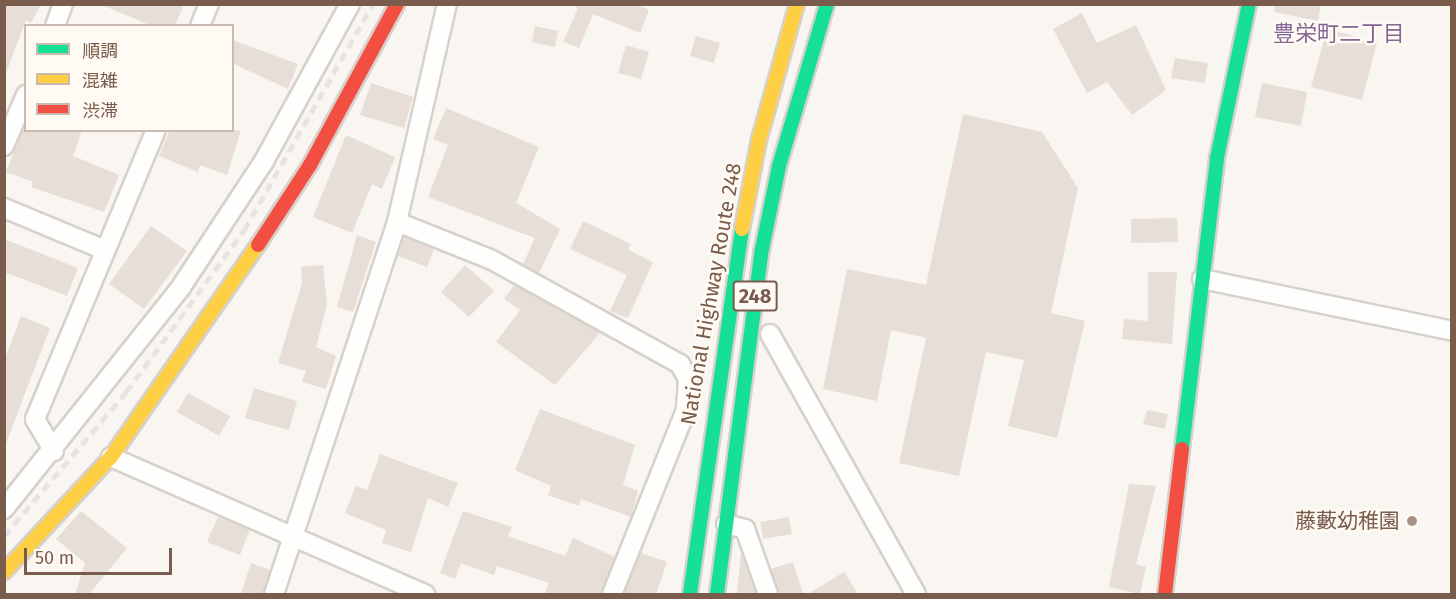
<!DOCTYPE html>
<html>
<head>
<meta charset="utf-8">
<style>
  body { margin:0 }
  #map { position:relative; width:1456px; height:599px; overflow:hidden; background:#f9f5f0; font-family:"Fira Sans","Noto Sans JP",sans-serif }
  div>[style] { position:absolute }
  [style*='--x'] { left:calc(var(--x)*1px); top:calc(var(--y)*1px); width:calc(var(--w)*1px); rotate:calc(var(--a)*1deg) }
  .building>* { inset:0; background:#e6ded7 }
  .roads { filter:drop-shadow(2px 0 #d7d1cb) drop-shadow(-2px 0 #d7d1cb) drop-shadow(0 2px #d7d1cb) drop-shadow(0 -2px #d7d1cb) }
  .street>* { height:18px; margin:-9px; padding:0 9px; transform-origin:9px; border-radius:9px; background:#fefefd }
  .fast>* { height:14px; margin:-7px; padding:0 7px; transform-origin:7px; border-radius:7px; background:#16e098 }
  .slow>* { height:14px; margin:-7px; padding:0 7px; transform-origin:7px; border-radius:7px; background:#ffcf43 }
  .jam>* { height:14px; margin:-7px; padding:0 7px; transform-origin:7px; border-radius:7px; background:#f24e42 }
  .rail>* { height:4.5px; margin-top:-2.25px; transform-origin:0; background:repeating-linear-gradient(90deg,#e6e3e7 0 9px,transparent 0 15px) }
  .dots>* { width:16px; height:16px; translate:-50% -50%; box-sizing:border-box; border:3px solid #fffaf3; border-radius:50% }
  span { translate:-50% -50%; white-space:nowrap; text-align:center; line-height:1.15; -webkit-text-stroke:5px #fffaf3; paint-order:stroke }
  .shield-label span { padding:2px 4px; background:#fffaf3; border:2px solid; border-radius:4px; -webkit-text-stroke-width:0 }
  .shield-label { font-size:20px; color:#7a5c4d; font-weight:700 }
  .street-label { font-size:21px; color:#7a5c4d }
  .poi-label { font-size:21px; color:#7a5c4d }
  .right { translate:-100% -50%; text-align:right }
  .neighbourhood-label { font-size:22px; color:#846695 }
  .frame { position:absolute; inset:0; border:6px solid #7a5c4d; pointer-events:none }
  .legend { position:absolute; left:24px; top:24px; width:210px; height:108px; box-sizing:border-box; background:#fffaf3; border:2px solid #cabbb1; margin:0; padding:8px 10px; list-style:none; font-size:18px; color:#7a5c4d }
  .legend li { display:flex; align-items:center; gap:12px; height:30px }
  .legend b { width:30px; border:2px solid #cabbb1 }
  .scale { position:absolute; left:24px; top:548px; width:148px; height:27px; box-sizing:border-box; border:3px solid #7a5c4d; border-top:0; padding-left:8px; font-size:18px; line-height:21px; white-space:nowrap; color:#7a5c4d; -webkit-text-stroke:4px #fffaf3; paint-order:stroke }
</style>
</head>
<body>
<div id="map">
  <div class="building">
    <i style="clip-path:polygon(4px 4px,41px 4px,31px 23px,26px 20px,6px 73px)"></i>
    <i style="clip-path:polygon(184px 4px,175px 26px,152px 26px,102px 5px)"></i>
    <i style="clip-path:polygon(572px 4px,635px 4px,649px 10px,640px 33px,593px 14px,579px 48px,563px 42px,578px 8px)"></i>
    <i style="clip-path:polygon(1275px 4px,1321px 4px,1318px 21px,1274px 12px)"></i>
    <i style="clip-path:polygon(1082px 13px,1097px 43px,1136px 25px,1166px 90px,1132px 115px,1107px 82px,1087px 93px,1053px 29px)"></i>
    <i style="clip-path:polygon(535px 26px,558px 31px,555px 47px,532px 42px)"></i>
    <i style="clip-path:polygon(1327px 29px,1377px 42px,1362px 100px,1311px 87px)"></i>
    <i style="clip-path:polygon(696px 36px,720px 43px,714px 63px,690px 56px)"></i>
    <i style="clip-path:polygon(232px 40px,298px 64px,288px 89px,232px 63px)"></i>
    <i style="clip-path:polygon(626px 45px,649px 52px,641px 79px,618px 73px)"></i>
    <i style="clip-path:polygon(1175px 58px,1208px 63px,1205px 83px,1171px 78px)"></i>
    <i style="clip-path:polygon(371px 83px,413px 97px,404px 128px,360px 115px)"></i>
    <i style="clip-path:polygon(1262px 83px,1307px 92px,1301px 126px,1255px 117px)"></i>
    <i style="clip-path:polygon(446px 108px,539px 147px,516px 203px,560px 229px,539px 273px,523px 264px,535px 238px,428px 197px,448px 145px,433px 139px)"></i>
    <i style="clip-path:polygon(963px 114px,1042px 132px,1078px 188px,1051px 313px,1085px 321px,1057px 438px,1008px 426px,1024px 360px,986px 352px,959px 476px,899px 463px,926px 338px,891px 330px,877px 401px,823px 389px,847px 269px,926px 285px)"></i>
    <i style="clip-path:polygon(23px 130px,82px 130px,73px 156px,119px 175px,104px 212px,31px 187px,33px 182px,6px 172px)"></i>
    <i style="clip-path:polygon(170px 130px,241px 130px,227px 175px,200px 165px,198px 172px,159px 156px)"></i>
    <i style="clip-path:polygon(346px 135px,395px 157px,382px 189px,372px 184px,352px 233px,313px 217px)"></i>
    <i style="clip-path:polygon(1177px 218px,1178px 242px,1131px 243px,1131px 219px)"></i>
    <i style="clip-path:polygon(583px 221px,631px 244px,628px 250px,653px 262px,628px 318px,610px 311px,627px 275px,570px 249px)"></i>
    <i style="clip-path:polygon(151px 226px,187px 251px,144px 309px,109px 284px)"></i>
    <i style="clip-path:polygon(357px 235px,376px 242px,353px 312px,337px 307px)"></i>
    <i style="clip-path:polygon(404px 237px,434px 249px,427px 267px,398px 256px)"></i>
    <i style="clip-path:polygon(4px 239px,78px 268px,67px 296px,4px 272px)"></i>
    <i style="clip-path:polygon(323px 265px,327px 305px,316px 347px,336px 356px,326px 389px,302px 382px,306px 371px,278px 363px,302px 283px,301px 267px)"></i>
    <i style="clip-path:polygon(465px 265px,494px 291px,469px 317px,441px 292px)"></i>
    <i style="clip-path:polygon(1148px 272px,1177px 272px,1172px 344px,1122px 339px,1124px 319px,1148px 321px)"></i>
    <i style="clip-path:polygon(514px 285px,600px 333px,555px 385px,496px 342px,520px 310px,504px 299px)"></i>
    <i style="clip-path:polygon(21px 316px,50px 328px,5px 446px,4px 361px)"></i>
    <i style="clip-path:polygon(254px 388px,297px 401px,289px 430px,245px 418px)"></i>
    <i style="clip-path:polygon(188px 393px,230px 416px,219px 436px,177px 412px)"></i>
    <i style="clip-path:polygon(540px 409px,635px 445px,623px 485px,638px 491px,631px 517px,581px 499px,579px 506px,548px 495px,551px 486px,515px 470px)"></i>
    <i style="clip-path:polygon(1147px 410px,1168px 414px,1165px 429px,1143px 424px)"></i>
    <i style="clip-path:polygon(380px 454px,458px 483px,448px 507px,428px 498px,411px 552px,382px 543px,386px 530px,345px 513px,356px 486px,367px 490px)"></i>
    <i style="clip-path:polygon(1129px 484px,1156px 486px,1136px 564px,1146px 567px,1140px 594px,1109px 587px)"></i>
    <i style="clip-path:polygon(81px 511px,127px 548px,89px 594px,75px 594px,85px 563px,56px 539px)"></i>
    <i style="clip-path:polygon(463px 511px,512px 527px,508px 536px,565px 556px,573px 538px,615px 557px,601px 594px,545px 594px,549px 583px,497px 566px,494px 575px,461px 563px,455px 579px,440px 573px)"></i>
    <i style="clip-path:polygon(218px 517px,250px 530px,240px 555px,207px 542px)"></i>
    <i style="clip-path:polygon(789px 517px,792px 534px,763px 539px,760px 522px)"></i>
    <i style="clip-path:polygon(741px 552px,756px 594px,737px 594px)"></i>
    <i style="clip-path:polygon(641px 553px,667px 562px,656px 594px,624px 594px)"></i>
    <i style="clip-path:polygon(793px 562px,803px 594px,779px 594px,771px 569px)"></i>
    <i style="clip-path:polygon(251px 563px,270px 570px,263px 594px,241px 594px)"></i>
    <i style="clip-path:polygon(844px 572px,858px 594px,808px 594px)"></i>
  </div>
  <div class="roads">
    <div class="street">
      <i style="--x:55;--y:26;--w:23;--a:-70"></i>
      <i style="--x:200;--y:26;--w:24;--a:-68"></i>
      <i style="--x:4;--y:146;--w:56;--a:-66.7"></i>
      <i style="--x:4;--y:208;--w:109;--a:22.6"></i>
      <i style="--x:397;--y:222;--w:102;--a:21.8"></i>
      <i style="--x:492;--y:260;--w:215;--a:29"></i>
      <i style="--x:680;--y:364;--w:17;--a:62"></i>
      <i style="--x:688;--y:379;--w:31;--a:94"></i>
      <i style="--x:686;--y:410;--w:198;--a:111.9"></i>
      <i style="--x:1202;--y:279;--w:255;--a:11.7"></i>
      <i style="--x:770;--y:334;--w:298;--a:60.7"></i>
      <i style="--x:54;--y:451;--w:37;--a:-121"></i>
      <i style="--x:35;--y:419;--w:313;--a:-67.3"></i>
      <i style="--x:111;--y:457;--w:343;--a:23.6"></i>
      <i style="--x:4;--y:509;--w:284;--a:-51.4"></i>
      <i style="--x:181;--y:287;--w:151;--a:-56.6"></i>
      <i style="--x:264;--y:161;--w:179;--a:-61.3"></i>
      <i style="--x:726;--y:524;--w:20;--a:15"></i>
      <i style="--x:745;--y:529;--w:69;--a:70.5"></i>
      <i style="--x:274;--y:594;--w:392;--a:-71.7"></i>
      <i style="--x:397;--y:222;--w:224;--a:-77.1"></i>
    </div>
    <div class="fast">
      <i style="--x:1182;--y:449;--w:293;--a:-83.1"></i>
      <i style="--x:1217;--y:158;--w:157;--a:-78.3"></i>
      <i style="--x:690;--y:594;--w:369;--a:-81.9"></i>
      <i style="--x:717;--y:594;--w:348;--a:-82.6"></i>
      <i style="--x:762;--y:249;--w:85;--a:-78.4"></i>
      <i style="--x:779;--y:166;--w:169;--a:-73.5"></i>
    </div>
    <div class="slow">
      <i style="--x:742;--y:229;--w:91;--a:-79.2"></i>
      <i style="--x:759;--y:140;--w:141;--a:-74.4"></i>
      <i style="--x:4;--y:572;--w:157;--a:-47.1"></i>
      <i style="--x:111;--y:457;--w:258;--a:-55.3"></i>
    </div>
    <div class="jam">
      <i style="--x:258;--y:245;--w:95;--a:-57"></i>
      <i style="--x:310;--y:165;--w:183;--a:-61.6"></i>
      <i style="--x:1165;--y:594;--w:146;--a:-83.3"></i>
    </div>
  </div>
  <div class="rail">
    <i style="--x:4;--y:536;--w:189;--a:-49.7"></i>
    <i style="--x:126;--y:392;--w:200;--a:-53.9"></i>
    <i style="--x:244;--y:230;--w:260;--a:-60.3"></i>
  </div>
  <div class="dots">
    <i style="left:1412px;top:521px;background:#a69286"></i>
  </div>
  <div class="shield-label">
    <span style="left:755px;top:296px">248</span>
  </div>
  <div class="street-label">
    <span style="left:711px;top:294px;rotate:-80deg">National Highway Route 248</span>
  </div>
  <div class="poi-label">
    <span class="right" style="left:1400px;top:521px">藤藪幼稚園</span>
  </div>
  <div class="neighbourhood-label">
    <span style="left:1339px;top:34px">豊栄町二丁目</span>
  </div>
  <div class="frame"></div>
  <ul class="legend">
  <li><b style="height:8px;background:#16e098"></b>順調</li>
  <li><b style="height:8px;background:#ffcf43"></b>混雑</li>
  <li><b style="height:8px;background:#f24e42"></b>渋滞</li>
  </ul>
  <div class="scale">50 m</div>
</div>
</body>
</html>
